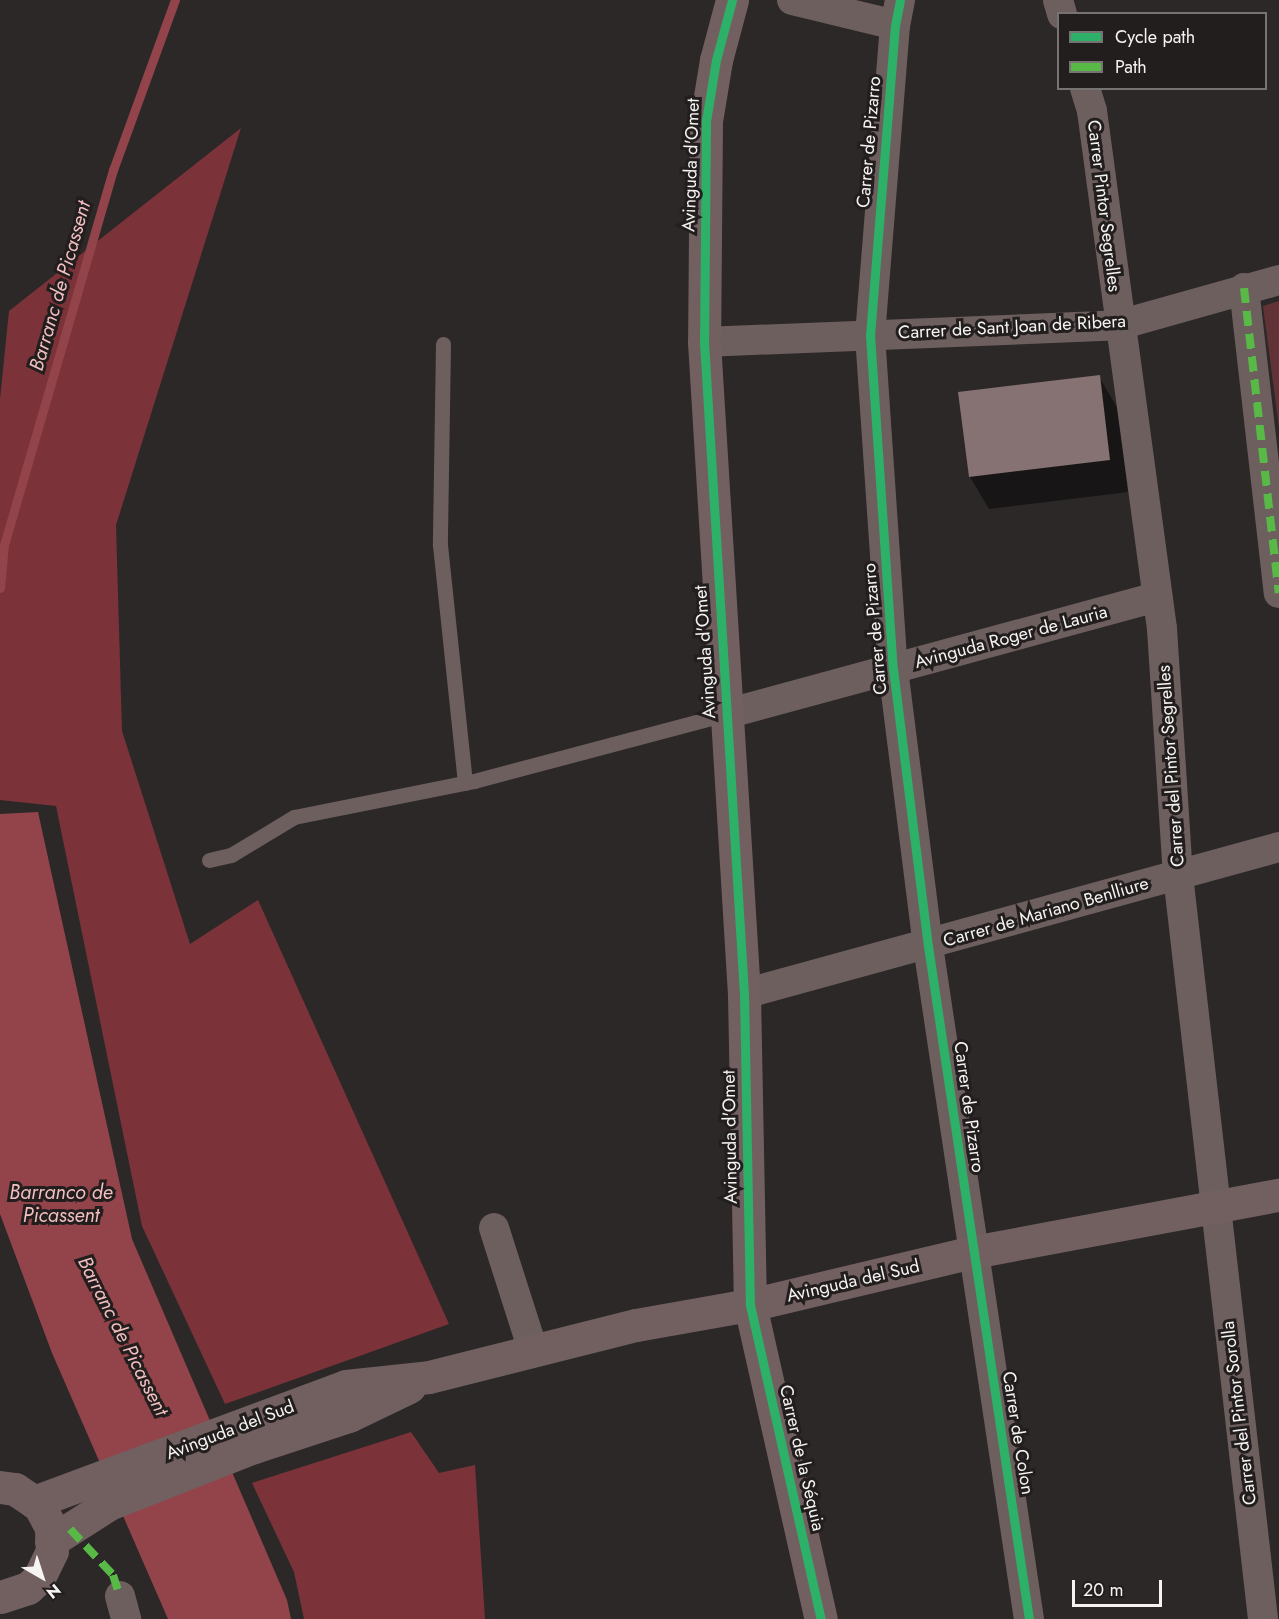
<!DOCTYPE html>
<html>
<head>
<meta charset="utf-8">
<style>
  body { margin:0 }
  #map { position:relative; width:1279px; height:1619px; overflow:hidden; background:#2c2828; font-family:Jost,sans-serif }
  div>[style] { position:absolute }
  [style*='--x'] { left:calc(var(--x)*1px); top:calc(var(--y)*1px); width:calc(var(--w)*1px); rotate:calc(var(--a)*1deg) }
  .green>* { inset:0; background:#623336 }
  .forest>* { inset:0; background:#7c3239 }
  .water>* { inset:0; background:#93434a }
  .shadow>* { inset:0; background:#0007 }
  .stream>* { height:9px; margin:-4.5px; padding:0 4.5px; transform-origin:4.5px; border-radius:4.5px; background:#93434a }
  .building>* { inset:0; background:#867273 }
  .lane>* { height:15px; margin:-7.5px; padding:0 7.5px; transform-origin:7.5px; border-radius:7.5px; background:#6e5f5f }
  .street>* { height:30px; margin:-15px; padding:0 15px; transform-origin:15px; border-radius:15px; background:#6e5f5f }
  .secondary>* { height:33px; margin:-16.5px; padding:0 16.5px; transform-origin:16.5px; border-radius:16.5px; background:#726061 }
  .quiet>* { height:8px; margin-top:-4px; transform-origin:0; background:repeating-linear-gradient(90deg,#58b947 0 15px,transparent 0 23px) }
  .cycleway>* { height:9px; margin:-4.5px; padding:0 4.5px; transform-origin:4.5px; border-radius:4.5px; background:#2db169 }
  span { translate:-50% -50%; white-space:nowrap; text-align:center; line-height:1.15; -webkit-text-stroke:6px #231e1e; paint-order:stroke }
  .street-label { font-size:18px; color:#f6f3f3 }
  .water-label { font-size:20px; color:#f2bfc0; font-style:italic }
  .legend { position:absolute; left:1057px; top:12px; width:210px; height:78px; box-sizing:border-box; background:#231e1e; border:2px solid #777373; margin:0; padding:8px 10px; list-style:none; font-size:18px; color:#f6f3f3 }
  .legend li { display:flex; align-items:center; gap:12px; height:30px }
  .legend b { width:30px; border:2px solid #777373 }
  .north { position:absolute; left:12px; top:1547px; width:60px; height:60px; -webkit-text-stroke:4px #231e1e; paint-order:stroke; rotate:141deg; font-size:16px; font-weight:700; line-height:24px; text-align:center; color:#f6f3f3 }
  .north::after { content:''; display:block; margin:auto; width:21px; height:27px; background:#f6f3f3; clip-path:polygon(50% 0,100% 100%,50% 72%,0 100%) }
  .scale { position:absolute; left:1072px; top:1580px; width:90px; height:27px; box-sizing:border-box; border:3px solid #f6f3f3; border-top:0; padding-left:8px; font-size:18px; line-height:21px; white-space:nowrap; color:#f6f3f3; -webkit-text-stroke:4px #231e1e; paint-order:stroke }
</style>
</head>
<body>
<div id="map">
  <div class="green">
    <i style="clip-path:polygon(1279px 301px,1279px 428px,1263px 306px)"></i>
  </div>
  <div class="forest">
    <i style="clip-path:polygon(241px 128px,116px 525px,122px 731px,190px 944px,258px 900px,449px 1324px,225px 1404px,142px 1226px,56px 806px,0 800px,0 399px,9px 311px)"></i>
    <i style="clip-path:polygon(411px 1432px,439px 1473px,475px 1465px,485px 1619px,304px 1619px,294px 1572px,252px 1483px)"></i>
  </div>
  <div class="water">
    <i style="clip-path:polygon(38px 812px,132px 1239px,287px 1600px,291px 1619px,168px 1619px,52px 1353px,0 1214px,0 814px)"></i>
  </div>
  <div class="shadow">
    <i style="clip-path:polygon(1099px 377px,1118px 409px,1128px 492px,989px 509px,970px 477px,960px 393px)"></i>
  </div>
  <div class="stream">
    <i style="--x:0;--y:588;--w:43;--a:-84.7"></i>
    <i style="--x:4;--y:545;--w:391;--a:-73.8"></i>
    <i style="--x:113;--y:170;--w:181;--a:-70"></i>
  </div>
  <div class="building">
    <i style="clip-path:polygon(1100px 375px,1110px 460px,969px 477px,958px 392px)"></i>
  </div>
  <div class="lane">
    <i style="--x:443;--y:344;--w:201;--a:90.9"></i>
    <i style="--x:440;--y:545;--w:239;--a:84"></i>
    <i style="--x:209;--y:860;--w:23;--a:-13"></i>
    <i style="--x:231;--y:855;--w:74;--a:-31.1"></i>
    <i style="--x:294;--y:817;--w:184;--a:-11.3"></i>
    <i style="--x:474;--y:781;--w:261;--a:-14.9"></i>
  </div>
  <div class="street">
    <i style="--x:792;--y:0;--w:106;--a:13.6"></i>
    <i style="--x:900;--y:0;--w:25;--a:101"></i>
    <i style="--x:895;--y:25;--w:311;--a:94.6"></i>
    <i style="--x:870;--y:335;--w:335;--a:86.1"></i>
    <i style="--x:893;--y:669;--w:279;--a:82.8"></i>
    <i style="--x:928;--y:946;--w:681;--a:81.47"></i>
    <i style="--x:1058;--y:0;--w:15;--a:74"></i>
    <i style="--x:1085;--y:88;--w:24;--a:73"></i>
    <i style="--x:1092;--y:111;--w:523;--a:82.3"></i>
    <i style="--x:1162;--y:629;--w:247;--a:86.3"></i>
    <i style="--x:1178;--y:875;--w:749;--a:83.48"></i>
    <i style="--x:1244;--y:288;--w:307;--a:83.5"></i>
    <i style="--x:704;--y:342;--w:415;--a:-2.3"></i>
    <i style="--x:1119;--y:325;--w:166;--a:-15.7"></i>
    <i style="--x:726;--y:714;--w:447;--a:-15.2"></i>
    <i style="--x:744;--y:994;--w:555;--a:-15.36"></i>
    <i style="--x:494;--y:1228;--w:128;--a:72.3"></i>
    <i style="--x:120;--y:1596;--w:24;--a:75"></i>
  </div>
  <div class="secondary">
    <i style="--x:732;--y:0;--w:62;--a:104.9"></i>
    <i style="--x:716;--y:60;--w:62;--a:99.3"></i>
    <i style="--x:706;--y:121;--w:221;--a:90.5"></i>
    <i style="--x:704;--y:342;--w:653;--a:86.49"></i>
    <i style="--x:744;--y:994;--w:311;--a:88.9"></i>
    <i style="--x:750;--y:1305;--w:322;--a:77.3"></i>
    <i style="--x:0;--y:1487;--w:15;--a:8"></i>
    <i style="--x:15;--y:1489;--w:29;--a:34"></i>
    <i style="--x:39;--y:1505;--w:26;--a:62"></i>
    <i style="--x:51;--y:1528;--w:23;--a:88"></i>
    <i style="--x:52;--y:1551;--w:30;--a:116"></i>
    <i style="--x:39;--y:1578;--w:15;--a:138"></i>
    <i style="--x:28;--y:1588;--w:29;--a:162"></i>
    <i style="--x:34;--y:1502;--w:333;--a:-20.4"></i>
    <i style="--x:346;--y:1386;--w:83;--a:-6.2"></i>
    <i style="--x:429;--y:1377;--w:213;--a:-14.1"></i>
    <i style="--x:636;--y:1325;--w:116;--a:-10"></i>
    <i style="--x:750;--y:1305;--w:229;--a:-13.4"></i>
    <i style="--x:973;--y:1252;--w:311;--a:-10.6"></i>
    <i style="--x:51;--y:1541;--w:69;--a:-32.5"></i>
    <i style="--x:109;--y:1504;--w:156;--a:-21.5"></i>
    <i style="--x:254;--y:1447;--w:100;--a:-18.1"></i>
    <i style="--x:349;--y:1416;--w:67;--a:-25.8"></i>
  </div>
  <div class="quiet">
    <i style="--x:1244;--y:288;--w:307;--a:83.5"></i>
    <i style="--x:70;--y:1529;--w:63;--a:46.9"></i>
    <i style="--x:113;--y:1575;--w:22;--a:72"></i>
  </div>
  <div class="cycleway">
    <i style="--x:732;--y:0;--w:62;--a:104.9"></i>
    <i style="--x:716;--y:60;--w:62;--a:99.3"></i>
    <i style="--x:706;--y:121;--w:221;--a:90.5"></i>
    <i style="--x:704;--y:342;--w:653;--a:86.49"></i>
    <i style="--x:744;--y:994;--w:311;--a:88.9"></i>
    <i style="--x:750;--y:1305;--w:322;--a:77.3"></i>
    <i style="--x:900;--y:0;--w:25;--a:101"></i>
    <i style="--x:895;--y:25;--w:311;--a:94.6"></i>
    <i style="--x:870;--y:335;--w:335;--a:86.1"></i>
    <i style="--x:893;--y:669;--w:279;--a:82.8"></i>
    <i style="--x:928;--y:946;--w:681;--a:81.47"></i>
  </div>
  <div class="street-label">
    <span style="left:869px;top:142px;rotate:-85deg">Carrer de Pizarro</span>
    <span style="left:691px;top:165px;rotate:-88deg">Avinguda d'Omet</span>
    <span style="left:1104px;top:206px;rotate:83deg">Carrer Pintor Segrelles</span>
    <span style="left:1012px;top:327px;rotate:-3deg">Carrer de Sant Joan de Ribera</span>
    <span style="left:875px;top:629px;rotate:-95deg">Carrer de Pizarro</span>
    <span style="left:1011px;top:637px;rotate:-15deg">Avinguda Roger de Lauria</span>
    <span style="left:705px;top:652px;rotate:-94deg">Avinguda d'Omet</span>
    <span style="left:1171px;top:766px;rotate:-94deg">Carrer del Pintor Segrelles</span>
    <span style="left:1046px;top:912px;rotate:-16deg">Carrer de Mariano Benlliure</span>
    <span style="left:969px;top:1107px;rotate:82deg">Carrer de Pizarro</span>
    <span style="left:730px;top:1137px;rotate:-91deg">Avinguda d'Omet</span>
    <span style="left:853px;top:1281px;rotate:-13deg">Avinguda del Sud</span>
    <span style="left:1239px;top:1413px;rotate:-97deg">Carrer del Pintor Sorolla</span>
    <span style="left:230px;top:1430px;rotate:-21deg">Avinguda del Sud</span>
    <span style="left:1018px;top:1433px;rotate:81deg">Carrer de Colon</span>
    <span style="left:802px;top:1458px;rotate:77deg">Carrer de la Séquia</span>
  </div>
  <div class="water-label">
    <span style="left:60px;top:286px;rotate:-74deg">Barranc de Picassent</span>
    <span style="left:61px;top:1204px">Barranco de<br>Picassent</span>
    <span style="left:123px;top:1336px;rotate:63deg">Barranc de Picassent</span>
  </div>
  <ul class="legend">
  <li><b style="height:8px;background:#2db169"></b>Cycle path</li>
  <li><b style="height:8px;background:#58b947"></b>Path</li>
  </ul>
  <div class="north">N</div>
  <div class="scale">20 m</div>
</div>
</body>
</html>
